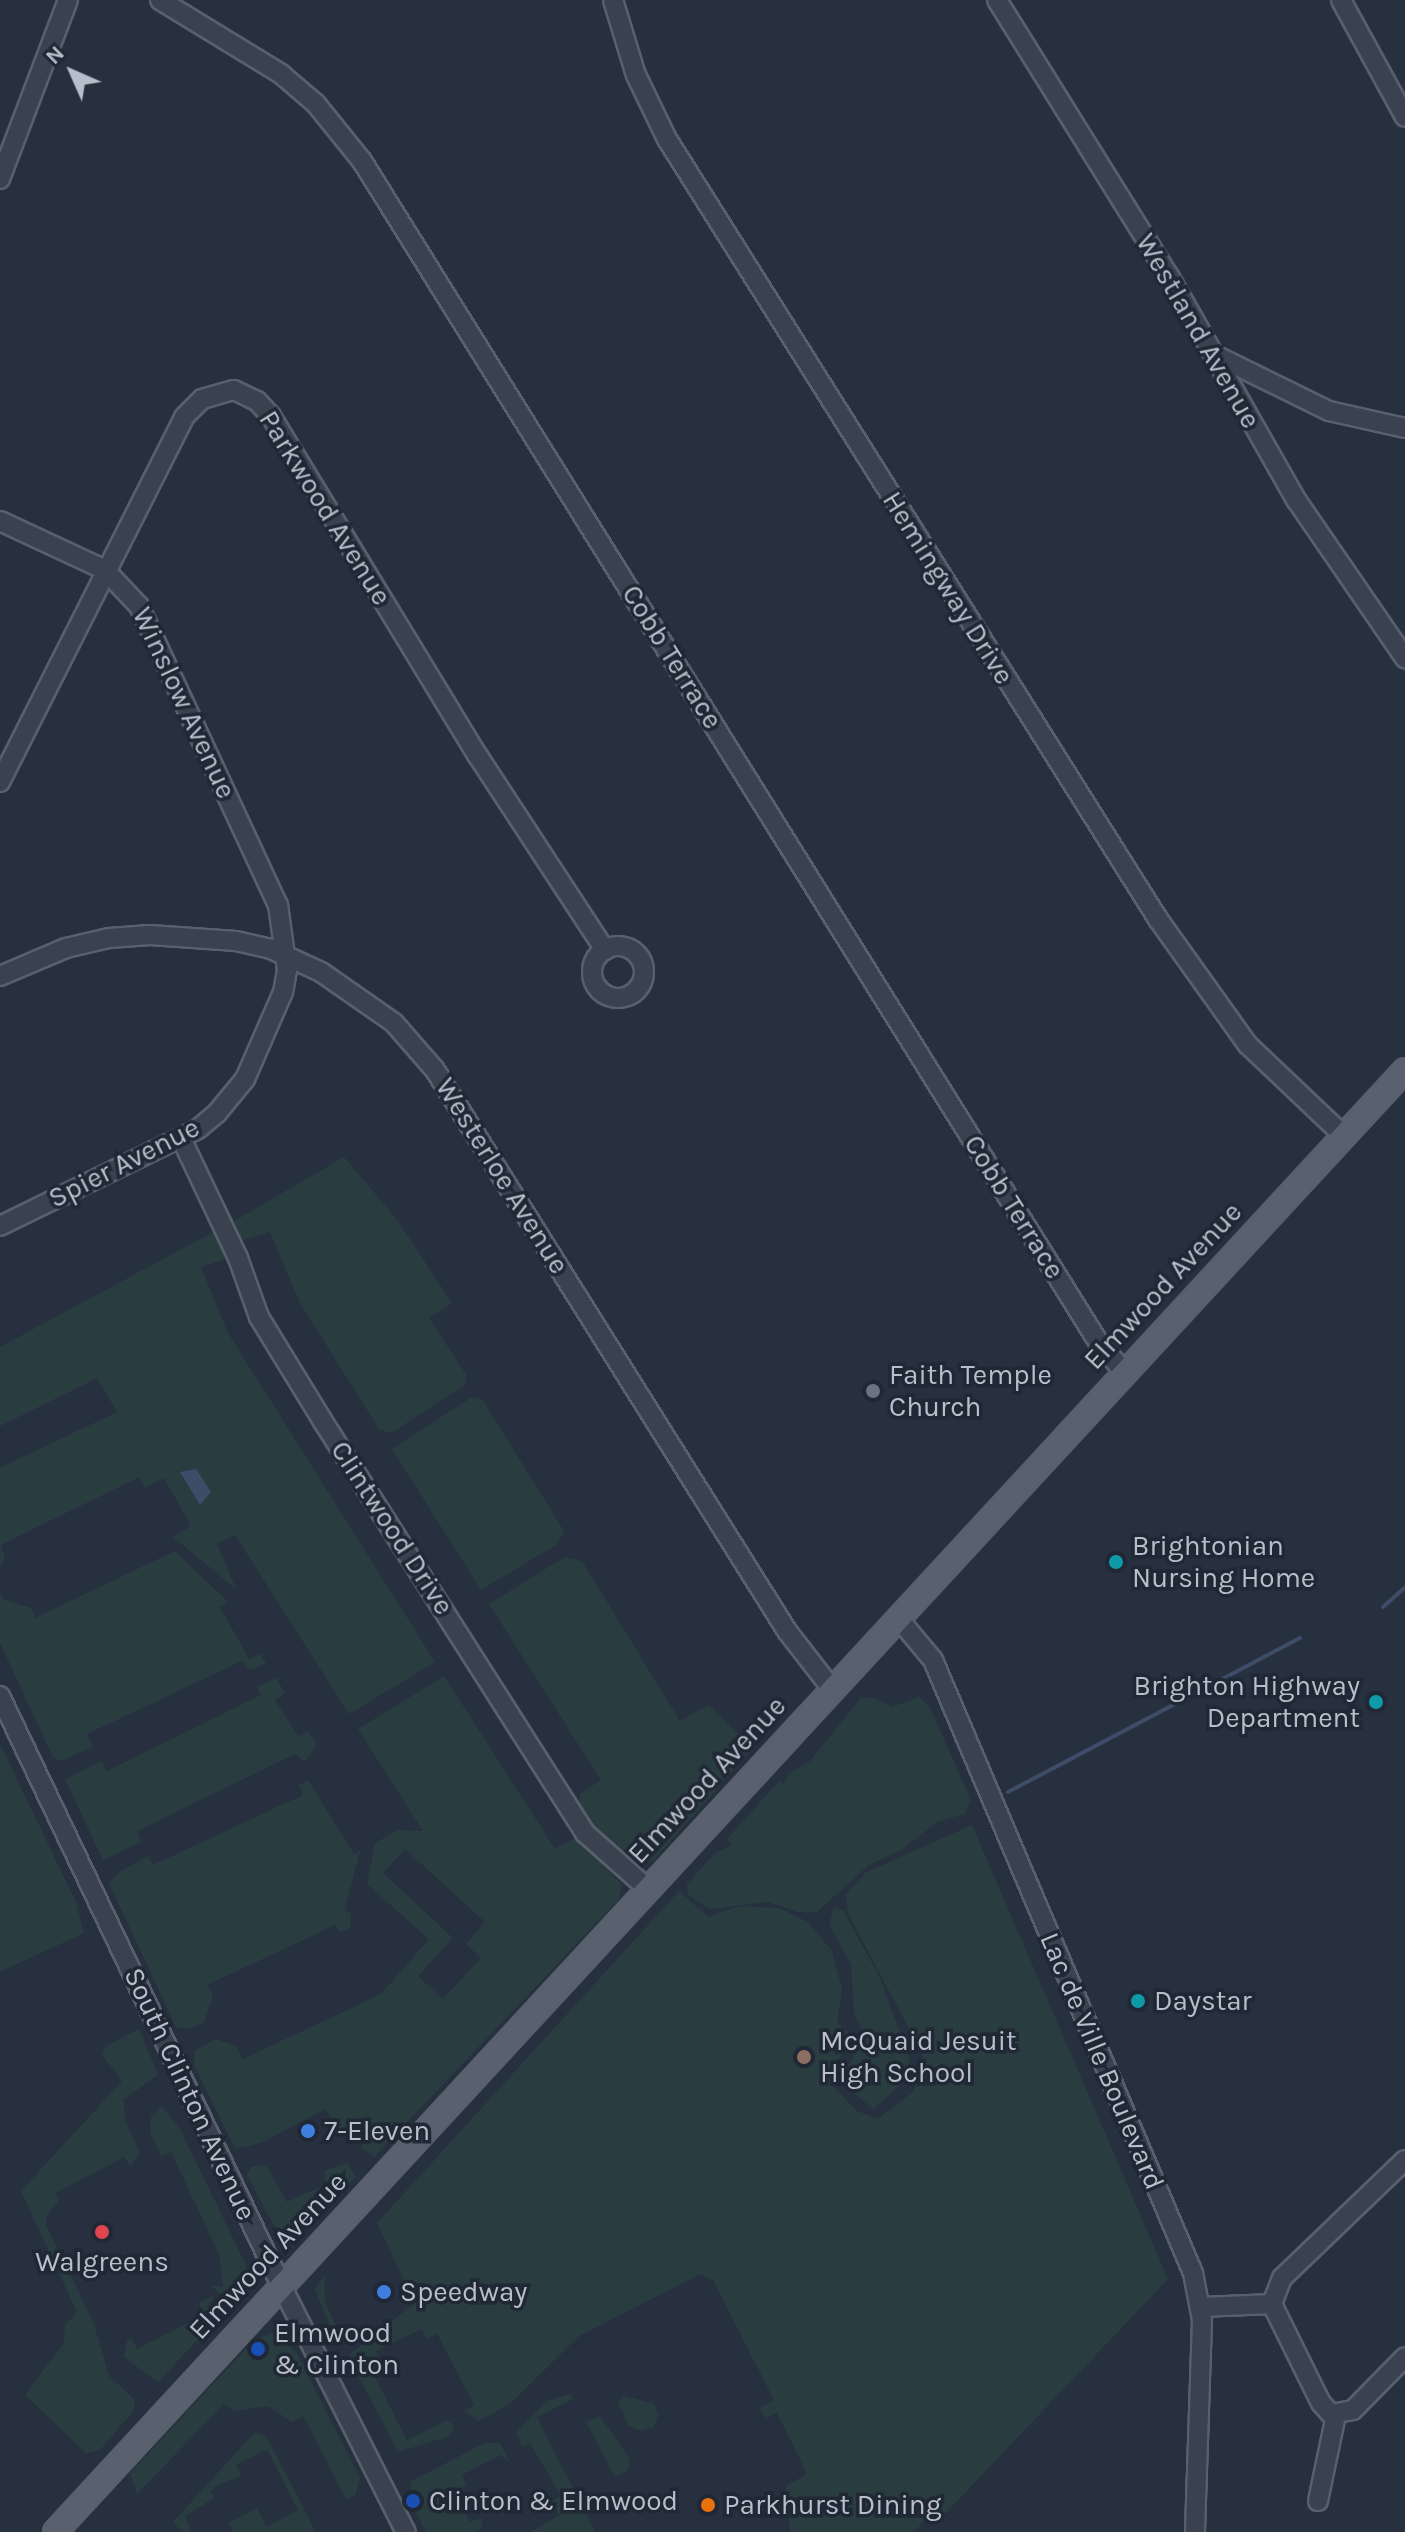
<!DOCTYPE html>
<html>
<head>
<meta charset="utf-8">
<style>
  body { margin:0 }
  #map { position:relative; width:1405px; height:2532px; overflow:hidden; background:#27303f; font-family:Karla,sans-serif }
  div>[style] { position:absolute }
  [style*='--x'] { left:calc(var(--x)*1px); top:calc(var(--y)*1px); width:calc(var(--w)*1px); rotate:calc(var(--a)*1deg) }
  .green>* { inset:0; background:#293d41 }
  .water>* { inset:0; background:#3e4d67 }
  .stream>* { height:4px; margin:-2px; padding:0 2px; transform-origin:2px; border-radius:2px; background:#3e4d67 }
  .roads { filter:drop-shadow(2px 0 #59606d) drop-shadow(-2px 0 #59606d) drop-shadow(0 2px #59606d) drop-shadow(0 -2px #59606d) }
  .minor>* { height:18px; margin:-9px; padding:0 9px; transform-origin:9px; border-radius:9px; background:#3b424f }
  .minor>.ring { margin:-9px; padding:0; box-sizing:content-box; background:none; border:18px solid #3b424f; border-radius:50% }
  .major>* { height:22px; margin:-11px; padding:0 11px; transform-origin:11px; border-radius:11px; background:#59616f }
  .dots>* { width:22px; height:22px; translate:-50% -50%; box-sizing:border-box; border:4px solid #202735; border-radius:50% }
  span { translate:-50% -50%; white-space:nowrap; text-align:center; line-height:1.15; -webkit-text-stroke:7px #202735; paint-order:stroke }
  .street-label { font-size:28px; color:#b8beca }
  .poi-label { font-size:28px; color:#b8beca }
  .left { translate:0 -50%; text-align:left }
  .right { translate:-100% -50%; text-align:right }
  .north { position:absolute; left:32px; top:32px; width:80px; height:80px; -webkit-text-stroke:6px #202735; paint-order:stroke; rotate:315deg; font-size:22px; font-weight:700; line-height:32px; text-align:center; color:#b8beca }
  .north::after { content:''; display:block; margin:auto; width:28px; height:36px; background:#b8beca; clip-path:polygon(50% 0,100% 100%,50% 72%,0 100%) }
</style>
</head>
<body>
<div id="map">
  <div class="green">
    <i style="clip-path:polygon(344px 1157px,398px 1221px,452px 1303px,429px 1318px,467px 1376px,465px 1385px,391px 1433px,379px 1429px,300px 1303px,270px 1232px,240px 1241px,231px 1223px)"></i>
    <i style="clip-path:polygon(217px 1230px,227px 1253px,223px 1260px,201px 1267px,228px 1333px,435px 1662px,349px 1714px,235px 1535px,217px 1544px,236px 1589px,173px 1537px,191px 1526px,164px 1478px,145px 1488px,139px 1477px,1px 1545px,5px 1557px,0 1569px,0 1468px,117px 1412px,97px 1378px,0 1426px,0 1347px)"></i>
    <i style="clip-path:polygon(472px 1397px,482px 1399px,564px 1531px,556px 1545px,481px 1590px,392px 1449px)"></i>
    <i style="clip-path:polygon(175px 1551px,228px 1602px,220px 1607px,249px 1659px,260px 1654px,266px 1663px,250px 1670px,242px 1661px,87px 1734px,93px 1747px,60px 1761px,53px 1757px,0 1643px,0 1593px,4px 1600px,31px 1608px,35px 1618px)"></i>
    <i style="clip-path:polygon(565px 1557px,582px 1561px,680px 1721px,708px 1705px,753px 1748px,653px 1861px,629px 1858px,577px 1812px,580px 1794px,601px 1780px,489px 1604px)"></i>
    <i style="clip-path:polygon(evenodd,444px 1676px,555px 1849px,577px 1837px,622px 1885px,619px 1899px,374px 2157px,362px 2148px,362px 2137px,338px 2130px,326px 2109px,261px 2143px,235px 2149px,194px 2065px,195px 2051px,215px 2039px,236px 2046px,243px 2059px,381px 1994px,429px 1939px,367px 1884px,375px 1843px,398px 1830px,423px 1831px,358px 1729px,444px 1676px,405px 1849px,485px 1922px,466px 1944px,481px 1958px,443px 1999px,418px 1976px,453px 1938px,383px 1873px,405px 1849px)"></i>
    <i style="clip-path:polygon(276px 1678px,285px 1693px,275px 1700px,298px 1736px,308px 1731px,317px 1744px,305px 1762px,295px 1754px,137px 1831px,141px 1842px,103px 1860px,65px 1779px,101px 1761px,107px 1771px,261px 1695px,257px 1687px)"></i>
    <i style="clip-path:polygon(919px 1697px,929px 1706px,964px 1784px,970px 1800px,965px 1814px,937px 1822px,900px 1851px,870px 1864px,817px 1912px,797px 1912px,768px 1902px,710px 1909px,688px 1895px,687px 1884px,715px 1853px,732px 1845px,727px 1839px,779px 1781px,784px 1785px,788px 1774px,809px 1762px,861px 1698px,875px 1698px,892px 1707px)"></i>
    <i style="clip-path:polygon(0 1744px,76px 1902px,84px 1933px,0 1972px)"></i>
    <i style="clip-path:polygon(308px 1780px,354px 1854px,360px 1851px,345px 1909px,351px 1914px,350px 1928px,340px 1932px,335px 1925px,207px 1985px,213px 1997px,204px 2022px,189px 2029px,176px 2027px,109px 1883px,119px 1872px,148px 1856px,153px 1865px,303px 1795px,299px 1785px)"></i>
    <i style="clip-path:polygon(972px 1825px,1168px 2279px,942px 2517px,934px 2510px,914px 2532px,790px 2532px,786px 2486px,807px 2474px,777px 2413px,766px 2418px,760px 2408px,774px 2400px,713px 2280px,701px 2274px,579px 2336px,511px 2403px,479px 2421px,464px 2411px,474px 2405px,437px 2334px,427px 2339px,421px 2329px,376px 2351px,381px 2363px,371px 2370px,407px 2440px,447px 2420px,454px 2426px,450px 2436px,398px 2452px,348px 2356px,415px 2303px,377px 2223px,679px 1891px,708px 1917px,740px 1906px,779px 1908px,808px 1922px,832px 1951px,842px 1989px,837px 2023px,856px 2039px,832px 2066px,832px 2085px,857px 2111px,878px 2119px,912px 2093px,924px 2071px,923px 2055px,848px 1913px,846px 1894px,865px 1873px)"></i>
    <i style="clip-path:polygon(834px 1907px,843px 1910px,880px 1978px,910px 2060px,904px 2082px,873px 2109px,839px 2080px,866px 2036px,854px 2015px,851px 1964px,829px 1925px)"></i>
    <i style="clip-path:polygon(139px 2029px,158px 2075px,124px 2099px,125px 2120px,140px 2153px,130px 2166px,124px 2157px,56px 2193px,59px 2201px,46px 2216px,46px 2225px,93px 2321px,109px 2376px,135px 2400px,134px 2410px,100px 2450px,86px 2453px,25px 2395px,64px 2343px,65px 2325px,77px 2312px,21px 2191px,122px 2081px,102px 2054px,106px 2046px)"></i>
    <i style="clip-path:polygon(162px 2107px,180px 2129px,246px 2265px,246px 2283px,236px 2297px,229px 2291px,223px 2296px,211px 2286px,223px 2287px,219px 2254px,171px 2152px,161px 2156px,150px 2132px,151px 2117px)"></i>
    <i style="clip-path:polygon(347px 2163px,356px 2177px,297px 2234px,274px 2226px,247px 2175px,251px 2167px,266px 2165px,287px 2202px,326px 2184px,324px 2171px)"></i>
    <i style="clip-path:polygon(324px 2276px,325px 2302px,336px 2326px,331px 2329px,315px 2289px)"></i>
    <i style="clip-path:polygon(215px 2295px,207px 2307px,211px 2311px,227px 2296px,233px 2302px,158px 2382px,124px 2357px,127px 2341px,131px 2338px,137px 2349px,204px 2315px,199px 2303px)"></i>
    <i style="clip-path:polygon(272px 2333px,296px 2352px,340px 2438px,360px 2478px,355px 2496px,346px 2499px,303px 2416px,292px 2422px,268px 2406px,234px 2411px,224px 2404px,137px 2494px,130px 2473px,254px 2340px)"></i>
    <i style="clip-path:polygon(570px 2394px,573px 2399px,537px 2417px,595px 2532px,531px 2532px,559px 2515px,553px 2501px,561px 2496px,530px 2443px,522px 2447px,516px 2432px,549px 2400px)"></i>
    <i style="clip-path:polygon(624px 2396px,654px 2404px,658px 2415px,654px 2427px,641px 2431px,629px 2426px,618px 2402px)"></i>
    <i style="clip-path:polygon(600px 2416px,630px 2459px,628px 2470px,615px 2477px,586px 2422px)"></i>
    <i style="clip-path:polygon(254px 2433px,266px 2436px,316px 2532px,233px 2532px,229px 2523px,257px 2508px,267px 2527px,298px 2510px,267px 2449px,236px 2465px,241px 2476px,216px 2486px,211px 2491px,214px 2498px,185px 2516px,192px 2532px,182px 2532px,173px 2522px)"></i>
    <i style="clip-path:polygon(485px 2443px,500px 2443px,510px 2463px,501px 2455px,462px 2475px,466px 2486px,455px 2492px,470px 2522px,481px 2518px,483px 2527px,476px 2532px,426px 2532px,409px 2499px,411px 2481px)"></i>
  </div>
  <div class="water">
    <i style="clip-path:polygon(196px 1469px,211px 1492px,200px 1505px,180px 1472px)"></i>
  </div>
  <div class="stream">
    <i style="--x:1383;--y:1607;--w:30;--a:-42"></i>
    <i style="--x:1008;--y:1792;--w:330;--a:-27.8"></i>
  </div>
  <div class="roads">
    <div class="minor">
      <i style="--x:160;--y:0;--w:142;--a:31.4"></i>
      <i style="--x:281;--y:74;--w:46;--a:40.6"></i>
      <i style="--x:316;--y:104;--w:73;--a:51.1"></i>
      <i style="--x:362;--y:161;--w:1393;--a:58.06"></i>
      <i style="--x:1099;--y:1343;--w:38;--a:49"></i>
      <i style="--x:613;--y:0;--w:78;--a:73"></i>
      <i style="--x:636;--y:75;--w:71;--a:64.2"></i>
      <i style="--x:667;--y:139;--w:922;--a:57.81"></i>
      <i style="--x:1158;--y:919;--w:155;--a:54.5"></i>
      <i style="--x:1248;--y:1045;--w:132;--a:43.5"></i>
      <i style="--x:997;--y:0;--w:325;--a:58.1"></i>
      <i style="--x:1169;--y:276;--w:259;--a:60.4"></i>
      <i style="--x:1297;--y:501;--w:191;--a:55.5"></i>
      <i style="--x:1341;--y:0;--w:133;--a:61.3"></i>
      <i style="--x:0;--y:179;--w:191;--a:-69.2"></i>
      <i style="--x:1213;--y:354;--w:129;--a:26.2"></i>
      <i style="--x:1329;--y:411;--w:78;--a:12.6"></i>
      <i style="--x:0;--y:521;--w:116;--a:25"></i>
      <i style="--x:105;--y:570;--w:50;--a:46.6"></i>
      <i style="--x:139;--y:606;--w:330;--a:65.1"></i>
      <i style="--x:278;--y:905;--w:66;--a:82.1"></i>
      <i style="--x:287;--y:970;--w:22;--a:100"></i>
      <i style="--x:283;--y:992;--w:95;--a:113.6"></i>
      <i style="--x:245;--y:1079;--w:44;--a:129.5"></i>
      <i style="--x:217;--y:1113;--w:25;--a:140"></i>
      <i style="--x:198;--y:1129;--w:220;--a:153.9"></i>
      <i style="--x:0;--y:782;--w:409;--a:-63.2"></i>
      <i style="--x:184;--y:417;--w:25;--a:-45"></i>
      <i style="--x:202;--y:399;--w:33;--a:-16"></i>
      <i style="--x:234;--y:390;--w:25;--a:26"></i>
      <i style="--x:257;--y:401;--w:21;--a:47"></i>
      <i style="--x:271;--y:416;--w:398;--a:58.7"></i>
      <i style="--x:478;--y:756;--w:232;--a:56.8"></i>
      <i class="ring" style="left:592px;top:946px;width:34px;height:34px"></i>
      <i style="--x:0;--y:976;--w:72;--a:-23"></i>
      <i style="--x:66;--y:948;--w:44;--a:-13.1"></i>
      <i style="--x:109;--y:938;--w:41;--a:-4.2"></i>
      <i style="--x:150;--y:935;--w:86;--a:4"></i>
      <i style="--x:236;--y:941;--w:36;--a:13"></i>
      <i style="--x:271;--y:949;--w:55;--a:24.7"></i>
      <i style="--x:321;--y:972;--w:89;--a:34.9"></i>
      <i style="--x:394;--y:1023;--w:62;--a:48.9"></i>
      <i style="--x:435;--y:1070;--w:662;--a:57.89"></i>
      <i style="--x:787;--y:1631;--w:73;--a:52.2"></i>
      <i style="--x:181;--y:1138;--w:133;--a:64.6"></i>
      <i style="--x:238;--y:1258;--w:63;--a:70.4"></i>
      <i style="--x:259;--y:1317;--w:121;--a:58.5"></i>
      <i style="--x:322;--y:1420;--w:490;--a:57.5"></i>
      <i style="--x:585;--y:1833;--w:84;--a:41.6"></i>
      <i style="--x:898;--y:1618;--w:55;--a:50.2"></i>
      <i style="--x:933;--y:1660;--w:666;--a:67.02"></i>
      <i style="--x:1193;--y:2273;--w:48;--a:79.2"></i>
      <i style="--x:1202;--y:2320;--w:212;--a:91.9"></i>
      <i style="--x:0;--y:1696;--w:653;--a:64.5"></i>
      <i style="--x:281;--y:2285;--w:277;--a:63.2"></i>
      <i style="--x:1405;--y:2160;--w:170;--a:136.2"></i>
      <i style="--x:1282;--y:2278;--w:28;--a:111"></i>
      <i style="--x:1272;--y:2304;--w:110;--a:63.7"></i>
      <i style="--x:1321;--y:2403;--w:15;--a:48"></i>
      <i style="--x:1331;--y:2414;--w:22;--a:-10"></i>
      <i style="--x:1353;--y:2410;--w:74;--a:-45.5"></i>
      <i style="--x:1201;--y:2307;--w:71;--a:-2.4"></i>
      <i style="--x:1318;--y:2501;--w:88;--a:-78.2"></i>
    </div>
    <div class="major">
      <i style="--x:55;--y:2532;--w:1990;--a:-47.28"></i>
    </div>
  </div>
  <div class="dots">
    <i style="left:873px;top:1391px;background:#6b7280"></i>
    <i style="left:1116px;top:1562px;background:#0f9aa8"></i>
    <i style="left:1376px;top:1702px;background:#0f9aa8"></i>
    <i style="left:1138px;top:2001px;background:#0f9aa8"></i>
    <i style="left:804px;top:2057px;background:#8d6e63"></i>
    <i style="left:308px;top:2131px;background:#3f7fe0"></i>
    <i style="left:102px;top:2232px;background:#e0444e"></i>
    <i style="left:384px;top:2292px;background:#3f7fe0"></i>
    <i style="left:258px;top:2349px;background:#1a4fb4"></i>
    <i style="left:413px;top:2501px;background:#1a4fb4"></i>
    <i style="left:708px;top:2505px;background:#e8710a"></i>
  </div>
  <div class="street-label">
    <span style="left:1198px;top:331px;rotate:60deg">Westland Avenue</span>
    <span style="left:325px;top:508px;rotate:58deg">Parkwood Avenue</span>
    <span style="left:948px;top:588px;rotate:58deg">Hemingway Drive</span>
    <span style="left:672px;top:657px;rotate:58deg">Cobb Terrace</span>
    <span style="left:184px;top:703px;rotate:65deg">Winslow Avenue</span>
    <span style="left:124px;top:1163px;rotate:-27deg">Spier Avenue</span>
    <span style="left:502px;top:1176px;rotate:58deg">Westerloe Avenue</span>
    <span style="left:1014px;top:1207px;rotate:58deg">Cobb Terrace</span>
    <span style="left:1163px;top:1286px;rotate:-47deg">Elmwood Avenue</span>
    <span style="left:392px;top:1528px;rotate:57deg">Clintwood Drive</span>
    <span style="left:707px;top:1780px;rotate:-47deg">Elmwood Avenue</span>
    <span style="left:1102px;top:2061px;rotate:67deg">Lac de Ville Boulevard</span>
    <span style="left:190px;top:2094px;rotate:65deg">South Clinton Avenue</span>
    <span style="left:268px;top:2256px;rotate:-47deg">Elmwood Avenue</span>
  </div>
  <div class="poi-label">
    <span class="left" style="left:889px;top:1391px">Faith Temple<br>Church</span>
    <span class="left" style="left:1132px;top:1562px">Brightonian<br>Nursing Home</span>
    <span class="right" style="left:1360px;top:1702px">Brighton Highway<br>Department</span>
    <span class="left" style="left:1154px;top:2001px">Daystar</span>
    <span class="left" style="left:820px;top:2057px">McQuaid Jesuit<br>High School</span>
    <span class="left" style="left:324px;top:2131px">7-Eleven</span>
    <span style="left:102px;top:2262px">Walgreens</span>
    <span class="left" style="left:400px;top:2292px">Speedway</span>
    <span class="left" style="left:274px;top:2349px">Elmwood<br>&amp; Clinton</span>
    <span class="left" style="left:429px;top:2501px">Clinton &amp; Elmwood</span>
    <span class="left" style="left:724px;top:2505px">Parkhurst Dining</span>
  </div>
  <div class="north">N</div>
</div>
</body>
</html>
